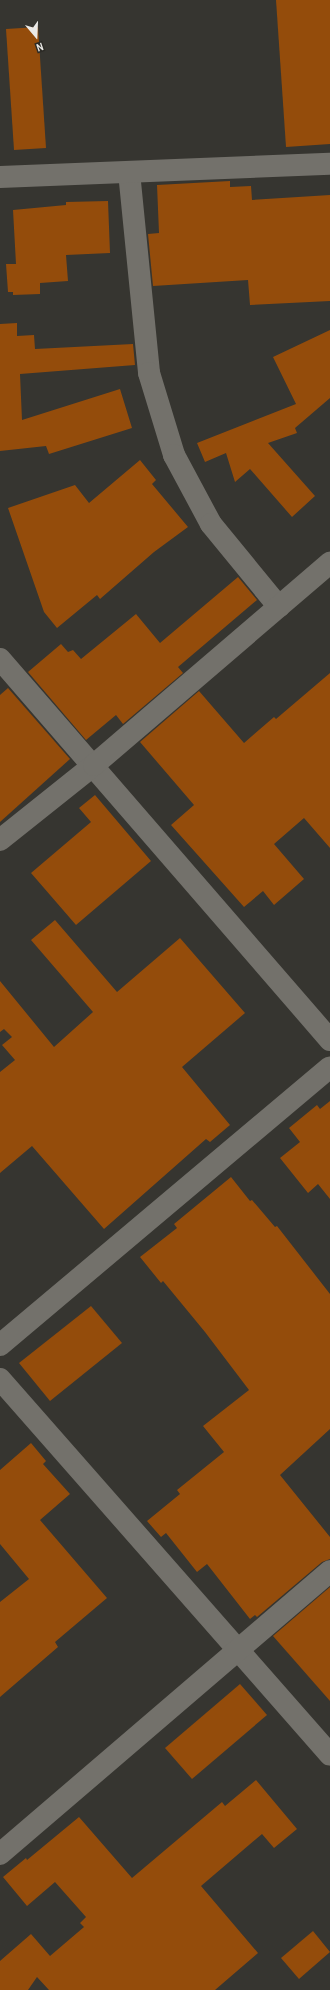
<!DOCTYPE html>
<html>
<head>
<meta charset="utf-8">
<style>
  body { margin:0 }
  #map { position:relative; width:330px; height:1990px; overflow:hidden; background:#363530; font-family:"Archivo Narrow",sans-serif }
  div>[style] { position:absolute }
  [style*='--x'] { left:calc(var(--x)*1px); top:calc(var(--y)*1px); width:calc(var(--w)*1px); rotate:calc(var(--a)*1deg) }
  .building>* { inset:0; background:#944c0b }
  .minor>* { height:22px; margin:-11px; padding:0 11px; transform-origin:11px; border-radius:11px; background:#73716b }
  span { translate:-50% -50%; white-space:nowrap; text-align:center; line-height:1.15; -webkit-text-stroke:3px #2c2b26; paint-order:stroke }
  .north { position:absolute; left:16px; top:16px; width:40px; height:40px; -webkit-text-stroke:3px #2c2b26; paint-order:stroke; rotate:161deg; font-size:11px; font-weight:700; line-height:16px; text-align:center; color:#ebeae7 }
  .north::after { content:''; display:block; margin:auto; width:14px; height:18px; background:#ebeae7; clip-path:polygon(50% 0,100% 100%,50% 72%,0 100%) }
</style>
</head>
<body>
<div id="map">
  <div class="building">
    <i style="clip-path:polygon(276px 0,330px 0,330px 144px,286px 147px)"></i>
    <i style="clip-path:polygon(38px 27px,46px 148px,14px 150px,6px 29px)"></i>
    <i style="clip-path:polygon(230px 181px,230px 187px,251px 186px,252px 200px,330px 195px,330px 301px,250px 305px,248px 280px,153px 286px,148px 234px,159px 233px,157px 185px)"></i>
    <i style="clip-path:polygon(108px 201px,110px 253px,66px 255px,68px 281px,40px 283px,40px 294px,13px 295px,13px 292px,8px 292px,6px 264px,16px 264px,13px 210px,66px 205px,66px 202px)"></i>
    <i style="clip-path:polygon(17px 323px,17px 336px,34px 335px,35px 349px,133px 344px,135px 365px,20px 374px,22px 420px,120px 389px,132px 428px,49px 454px,46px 446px,0 451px,0 324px)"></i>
    <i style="clip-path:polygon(330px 330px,330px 398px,295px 428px,297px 433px,268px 443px,315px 496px,292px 517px,250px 469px,235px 482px,226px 453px,205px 462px,197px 443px,296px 404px,273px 357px)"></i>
    <i style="clip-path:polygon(140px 460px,156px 480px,152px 484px,188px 527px,154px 552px,100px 599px,97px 595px,57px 628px,44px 612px,8px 508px,75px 485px,89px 503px)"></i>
    <i style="clip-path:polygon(238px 577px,257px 600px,178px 667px,183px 673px,123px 724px,116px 715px,86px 740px,28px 672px,61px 644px,68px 652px,73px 650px,81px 659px,136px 614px,160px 643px)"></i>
    <i style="clip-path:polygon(330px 673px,330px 848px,304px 818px,274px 844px,304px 879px,274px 905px,263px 891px,244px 907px,171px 825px,194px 805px,140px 742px,199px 691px,244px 743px,274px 717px,276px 719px)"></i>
    <i style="clip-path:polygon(8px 688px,70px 759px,0 822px,0 695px)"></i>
    <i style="clip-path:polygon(95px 795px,151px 861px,76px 925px,31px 873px,91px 822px,79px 808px)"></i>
    <i style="clip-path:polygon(55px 920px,117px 992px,180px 938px,245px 1013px,182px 1067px,230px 1125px,210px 1142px,206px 1139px,104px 1229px,32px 1146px,0 1173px,0 1072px,15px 1060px,2px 1045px,12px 1037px,4px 1029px,0 1032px,0 981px,54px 1047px,93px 1012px,31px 940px)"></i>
    <i style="clip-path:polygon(330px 1101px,330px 1199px,318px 1184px,308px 1193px,280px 1158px,300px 1142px,289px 1128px,317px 1105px,320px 1109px)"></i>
    <i style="clip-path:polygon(231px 1177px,250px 1201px,252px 1200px,275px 1227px,277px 1226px,330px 1294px,330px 1429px,280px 1475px,330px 1537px,330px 1559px,322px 1562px,257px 1617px,255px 1615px,250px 1619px,207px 1564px,197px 1572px,166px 1533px,161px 1537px,147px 1521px,180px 1494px,177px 1490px,224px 1452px,203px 1426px,249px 1390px,205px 1332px,163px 1281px,161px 1283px,140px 1257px,177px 1228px,174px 1224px)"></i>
    <i style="clip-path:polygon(91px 1306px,122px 1343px,50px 1401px,19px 1363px)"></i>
    <i style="clip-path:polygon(31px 1443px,46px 1461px,43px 1464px,70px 1494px,40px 1520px,107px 1598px,55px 1642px,58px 1647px,0 1697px,0 1602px,29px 1579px,0 1544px,0 1470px)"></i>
    <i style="clip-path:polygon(330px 1587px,330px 1701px,273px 1636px)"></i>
    <i style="clip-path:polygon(240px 1684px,267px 1715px,192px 1779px,165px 1748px)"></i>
    <i style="clip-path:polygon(256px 1780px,297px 1829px,274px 1848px,262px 1834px,201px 1886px,258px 1953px,215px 1990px,49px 1990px,37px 1977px,28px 1990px,0 1990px,0 1961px,31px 1934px,50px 1956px,84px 1927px,80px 1923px,86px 1917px,55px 1882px,27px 1906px,3px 1877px,26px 1858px,27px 1860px,79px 1817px,132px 1878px,222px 1802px,225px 1806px)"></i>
    <i style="clip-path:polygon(313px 1931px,330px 1952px,299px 1979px,281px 1958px)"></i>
  </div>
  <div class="minor">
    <i style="--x:129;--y:172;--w:202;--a:84.3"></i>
    <i style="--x:149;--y:373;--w:86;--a:73"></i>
    <i style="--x:174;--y:455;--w:78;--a:61.8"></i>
    <i style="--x:211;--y:524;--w:107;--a:50.7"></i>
    <i style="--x:0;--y:177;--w:330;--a:-2.3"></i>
    <i style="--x:0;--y:659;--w:504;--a:49.1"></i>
    <i style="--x:0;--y:840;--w:120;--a:-38.6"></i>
    <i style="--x:94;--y:765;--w:311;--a:-40.6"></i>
    <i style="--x:0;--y:1345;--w:431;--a:-40.1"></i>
    <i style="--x:0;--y:1379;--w:500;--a:48.7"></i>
    <i style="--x:0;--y:1854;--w:435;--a:-40.6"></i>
  </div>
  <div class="north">N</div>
</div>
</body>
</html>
